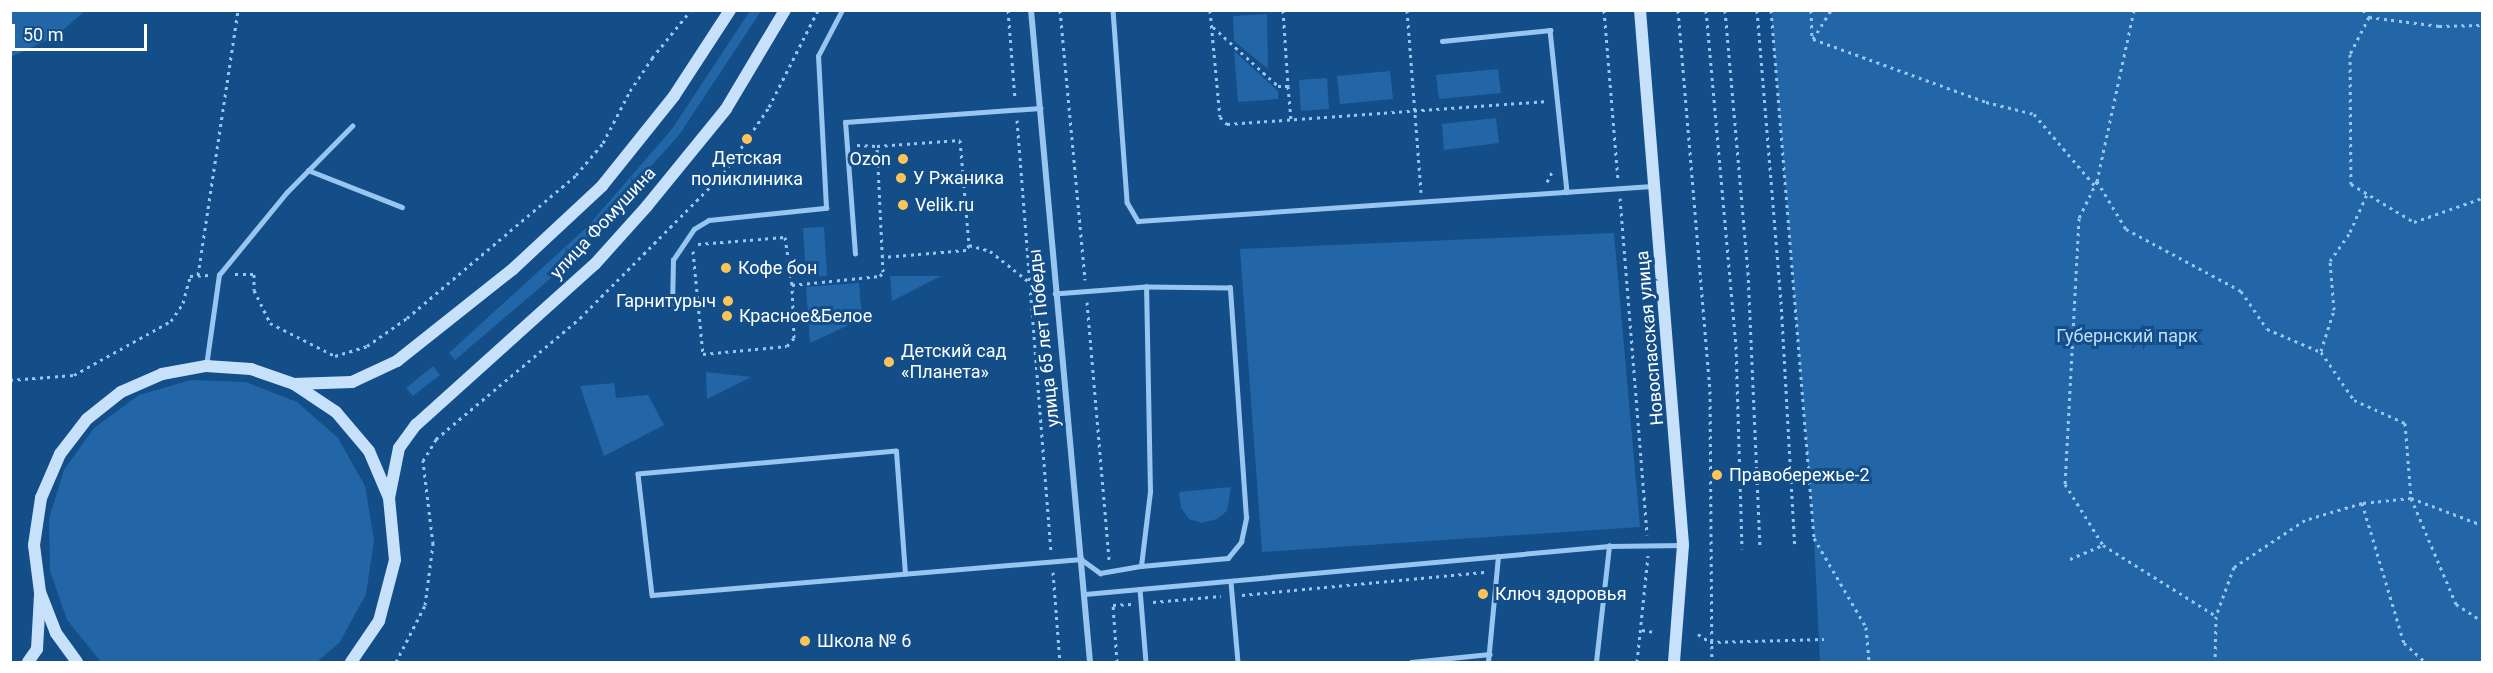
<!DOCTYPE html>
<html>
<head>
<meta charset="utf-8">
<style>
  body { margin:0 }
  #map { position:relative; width:2493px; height:673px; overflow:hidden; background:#134e89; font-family:Roboto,sans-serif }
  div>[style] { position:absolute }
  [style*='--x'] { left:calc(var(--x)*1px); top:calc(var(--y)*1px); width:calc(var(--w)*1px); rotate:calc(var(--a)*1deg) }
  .green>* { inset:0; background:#2266a7 }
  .path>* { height:3px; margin-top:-1.5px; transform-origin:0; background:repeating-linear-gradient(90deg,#99c6f0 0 3px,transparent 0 7.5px) }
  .lane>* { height:4.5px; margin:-2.25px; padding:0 2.25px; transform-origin:2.25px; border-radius:2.25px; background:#99c6f0 }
  .street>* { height:6px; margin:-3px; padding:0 3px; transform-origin:3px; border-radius:3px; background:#99c6f0 }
  .secondary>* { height:12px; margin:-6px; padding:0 6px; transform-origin:6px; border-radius:6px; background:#c7e1fb }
  .dots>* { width:16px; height:16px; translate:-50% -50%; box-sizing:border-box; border:3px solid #134e89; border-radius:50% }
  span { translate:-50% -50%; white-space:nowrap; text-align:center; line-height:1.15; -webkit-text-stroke:6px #134e89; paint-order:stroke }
  .poi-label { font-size:18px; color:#fff }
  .right { translate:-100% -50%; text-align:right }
  .left { translate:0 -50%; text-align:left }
  .street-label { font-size:18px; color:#fff }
  .park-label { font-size:18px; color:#bfdefc }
  .frame { position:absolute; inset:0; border:12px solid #fff; pointer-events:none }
  .scale { position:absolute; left:12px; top:24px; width:135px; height:27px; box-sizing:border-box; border:3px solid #fff; border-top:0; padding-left:8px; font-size:18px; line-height:21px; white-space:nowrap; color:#fff; -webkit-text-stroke:4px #134e89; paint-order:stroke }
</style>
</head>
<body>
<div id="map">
  <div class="green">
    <i style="clip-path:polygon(10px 11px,11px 10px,85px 11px,56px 36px,11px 57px)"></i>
    <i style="clip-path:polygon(750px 11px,761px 11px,679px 135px,551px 278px,455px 360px,449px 353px,587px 227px,672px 129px)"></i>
    <i style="clip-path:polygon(1771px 11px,2482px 11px,2482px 662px,1820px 662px,1814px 538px)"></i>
    <i style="clip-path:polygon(1267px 14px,1268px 69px,1234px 41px,1233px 16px)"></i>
    <i style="clip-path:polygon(1234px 51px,1278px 91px,1278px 99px,1238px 102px)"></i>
    <i style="clip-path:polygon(1498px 69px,1501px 93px,1439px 99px,1436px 75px)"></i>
    <i style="clip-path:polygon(1390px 71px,1393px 99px,1340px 104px,1337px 76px)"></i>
    <i style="clip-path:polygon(1327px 78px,1329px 109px,1301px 111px,1299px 80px)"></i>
    <i style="clip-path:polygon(1496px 118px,1499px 143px,1444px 150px,1442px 124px)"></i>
    <i style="clip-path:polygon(824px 227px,827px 276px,806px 277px,803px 228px)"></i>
    <i style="clip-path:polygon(1614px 233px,1640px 527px,1262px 552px,1240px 249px)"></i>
    <i style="clip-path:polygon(890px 276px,941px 276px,892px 301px)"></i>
    <i style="clip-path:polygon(859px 283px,862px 319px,810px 343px,806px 287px)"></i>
    <i style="clip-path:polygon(433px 366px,440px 375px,413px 396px,406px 388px)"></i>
    <i style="clip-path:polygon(706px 372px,751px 377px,707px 399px)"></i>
    <i style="clip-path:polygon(191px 380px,246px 382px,297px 402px,338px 438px,365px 486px,374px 540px,366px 594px,340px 642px,317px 662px,101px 662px,67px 620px,50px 571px,49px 519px,64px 470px,94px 428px,139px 395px)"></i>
    <i style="clip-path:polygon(614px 383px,616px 398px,648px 395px,664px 425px,604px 456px,580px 386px)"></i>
    <i style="clip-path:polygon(1231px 487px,1227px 511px,1217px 519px,1202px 523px,1189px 519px,1181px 508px,1179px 492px)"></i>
  </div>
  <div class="path">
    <i style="--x:1008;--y:10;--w:88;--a:85.5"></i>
    <i style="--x:1060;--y:10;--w:271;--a:84.7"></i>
    <i style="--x:1210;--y:10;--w:107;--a:84.7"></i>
    <i style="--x:1220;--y:117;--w:10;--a:45"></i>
    <i style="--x:1227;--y:124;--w:322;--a:-4.1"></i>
    <i style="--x:1283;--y:10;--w:76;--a:86.2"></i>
    <i style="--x:1407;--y:10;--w:183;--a:85.6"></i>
    <i style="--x:1604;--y:10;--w:170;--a:85.3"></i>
    <i style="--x:1678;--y:10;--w:382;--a:85.2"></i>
    <i style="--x:1710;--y:391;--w:271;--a:89.6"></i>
    <i style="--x:1706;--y:10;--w:337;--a:84.9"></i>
    <i style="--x:1736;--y:346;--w:203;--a:88.3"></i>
    <i style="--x:1725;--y:10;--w:263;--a:85"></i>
    <i style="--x:1748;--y:272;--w:276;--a:87.5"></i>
    <i style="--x:1757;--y:10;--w:292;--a:85.3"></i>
    <i style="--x:1781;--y:301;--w:248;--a:86.8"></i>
    <i style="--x:1771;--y:10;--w:530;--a:85.34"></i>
    <i style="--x:1814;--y:538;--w:103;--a:59.7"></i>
    <i style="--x:1866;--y:627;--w:35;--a:85"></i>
    <i style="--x:1811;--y:10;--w:29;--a:88"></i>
    <i style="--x:2134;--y:10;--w:175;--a:102.2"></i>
    <i style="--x:2097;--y:181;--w:56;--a:58.9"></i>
    <i style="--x:2126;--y:229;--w:131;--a:28.3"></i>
    <i style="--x:2241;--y:291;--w:46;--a:55.6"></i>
    <i style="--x:2267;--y:329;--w:59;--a:23.1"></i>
    <i style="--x:2321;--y:352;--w:58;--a:55.5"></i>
    <i style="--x:2354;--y:400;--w:56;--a:24.3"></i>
    <i style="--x:2405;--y:423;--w:75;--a:85.4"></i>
    <i style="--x:2411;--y:498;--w:49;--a:174.2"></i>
    <i style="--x:2362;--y:503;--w:59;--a:163.4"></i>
    <i style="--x:2305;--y:520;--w:85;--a:146.5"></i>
    <i style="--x:2234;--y:567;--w:52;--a:110.2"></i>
    <i style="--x:2216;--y:616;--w:46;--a:91.2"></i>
    <i style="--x:2363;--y:10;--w:9;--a:49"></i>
    <i style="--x:2369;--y:17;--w:42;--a:117.2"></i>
    <i style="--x:2350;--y:54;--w:130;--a:89.6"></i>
    <i style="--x:2351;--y:184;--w:74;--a:31.1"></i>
    <i style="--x:2414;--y:222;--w:72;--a:-19.4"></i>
    <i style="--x:2369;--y:17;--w:71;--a:7.3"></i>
    <i style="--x:2439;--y:26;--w:43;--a:-1.3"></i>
    <i style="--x:1213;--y:27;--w:88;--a:42.2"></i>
    <i style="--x:1278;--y:86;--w:10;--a:0"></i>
    <i style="--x:1288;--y:86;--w:33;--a:85"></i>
    <i style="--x:1813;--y:39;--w:184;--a:20"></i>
    <i style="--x:1986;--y:102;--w:49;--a:14"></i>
    <i style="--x:2034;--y:114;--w:94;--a:49.7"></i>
    <i style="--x:1813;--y:39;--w:34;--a:-58"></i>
    <i style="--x:1017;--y:120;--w:431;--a:85.5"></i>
    <i style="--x:857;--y:145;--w:20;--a:3"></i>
    <i style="--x:2097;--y:181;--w:41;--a:115.9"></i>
    <i style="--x:2079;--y:218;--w:266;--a:93"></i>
    <i style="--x:2065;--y:484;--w:72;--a:58.1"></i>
    <i style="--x:2103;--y:545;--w:133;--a:32.1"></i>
    <i style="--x:1547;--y:182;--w:13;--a:-63"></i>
    <i style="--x:1620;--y:198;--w:338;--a:85.4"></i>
    <i style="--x:698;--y:244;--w:87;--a:-4.6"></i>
    <i style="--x:785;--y:237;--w:49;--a:81.7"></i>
    <i style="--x:792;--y:285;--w:88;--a:-5.8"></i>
    <i style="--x:880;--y:276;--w:5;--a:-53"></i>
    <i style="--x:883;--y:272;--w:126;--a:-92.7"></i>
    <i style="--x:877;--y:146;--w:83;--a:-4.1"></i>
    <i style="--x:960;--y:140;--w:105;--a:85.1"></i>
    <i style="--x:969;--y:245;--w:6;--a:121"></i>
    <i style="--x:966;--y:250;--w:83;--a:175.2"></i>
    <i style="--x:969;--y:245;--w:22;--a:16"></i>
    <i style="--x:990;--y:251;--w:48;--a:38.3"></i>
    <i style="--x:693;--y:251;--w:103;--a:84.5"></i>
    <i style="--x:703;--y:354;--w:84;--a:-5.4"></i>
    <i style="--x:787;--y:346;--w:11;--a:-49"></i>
    <i style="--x:794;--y:338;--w:53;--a:-92.2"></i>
    <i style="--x:235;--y:274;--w:19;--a:0"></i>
    <i style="--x:254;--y:274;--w:16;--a:90"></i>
    <i style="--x:254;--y:290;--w:37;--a:64"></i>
    <i style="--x:270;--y:323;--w:73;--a:26.9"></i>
    <i style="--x:335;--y:356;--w:34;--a:-17"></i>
    <i style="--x:367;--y:346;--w:49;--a:-35"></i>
    <i style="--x:407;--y:318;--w:221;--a:-40.2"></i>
    <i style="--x:576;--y:175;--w:42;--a:-49.8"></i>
    <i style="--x:603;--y:143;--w:59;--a:-62.6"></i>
    <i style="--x:630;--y:91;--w:40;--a:-56"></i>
    <i style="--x:652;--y:58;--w:62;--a:-50.9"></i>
    <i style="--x:198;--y:275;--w:268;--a:-81.4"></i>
    <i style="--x:1087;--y:302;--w:260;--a:85.1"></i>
    <i style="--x:2321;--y:351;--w:43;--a:-72.4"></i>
    <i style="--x:2334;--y:310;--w:49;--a:-94.7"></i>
    <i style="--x:2330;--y:261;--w:35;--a:-55"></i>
    <i style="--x:2350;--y:232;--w:42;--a:-65.9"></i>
    <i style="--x:10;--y:380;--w:64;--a:-4.5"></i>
    <i style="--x:74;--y:375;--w:111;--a:-29.1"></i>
    <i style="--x:171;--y:321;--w:22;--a:-56"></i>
    <i style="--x:183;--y:303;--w:28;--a:-75"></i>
    <i style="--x:190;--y:276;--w:20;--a:-3"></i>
    <i style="--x:2411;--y:498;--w:115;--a:67"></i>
    <i style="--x:2456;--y:604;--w:31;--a:33"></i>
    <i style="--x:2411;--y:498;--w:76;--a:20.8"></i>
    <i style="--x:2362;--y:503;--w:146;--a:73.3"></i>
    <i style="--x:2404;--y:643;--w:28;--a:42"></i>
    <i style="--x:2070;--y:559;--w:36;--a:-23"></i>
    <i style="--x:1053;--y:572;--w:90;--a:85.6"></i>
    <i style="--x:1242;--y:595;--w:246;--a:-5.4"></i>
    <i style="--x:1153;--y:602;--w:68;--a:-5"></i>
    <i style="--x:10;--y:614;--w:7;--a:90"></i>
    <i style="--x:1642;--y:630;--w:12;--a:9"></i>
    <i style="--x:1698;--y:634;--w:14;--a:34"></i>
    <i style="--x:1710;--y:642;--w:114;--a:-1.5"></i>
    <i style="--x:396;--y:662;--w:64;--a:-63"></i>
    <i style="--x:425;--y:605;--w:62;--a:-82.5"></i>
    <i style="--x:433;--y:544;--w:84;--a:-96.9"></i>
    <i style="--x:423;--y:461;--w:26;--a:-59"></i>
    <i style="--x:436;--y:439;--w:188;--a:-40"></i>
    <i style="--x:580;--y:318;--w:204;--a:-45.2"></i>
    <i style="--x:724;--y:173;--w:80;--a:-55.7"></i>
    <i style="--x:769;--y:107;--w:109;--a:-63.2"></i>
    <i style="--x:1117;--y:662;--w:57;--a:-94"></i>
    <i style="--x:1113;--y:605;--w:18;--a:-3"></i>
    <i style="--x:1637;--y:662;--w:107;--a:-84.1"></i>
  </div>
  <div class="lane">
    <i style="--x:1113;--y:10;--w:193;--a:85.8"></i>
    <i style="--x:1127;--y:202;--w:22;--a:60"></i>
    <i style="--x:1138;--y:221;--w:515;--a:-3.9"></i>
    <i style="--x:1442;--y:41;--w:109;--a:-5.8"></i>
    <i style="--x:1550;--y:30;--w:163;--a:84"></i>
    <i style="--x:1567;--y:192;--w:3;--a:180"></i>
    <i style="--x:308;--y:170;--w:101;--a:21.5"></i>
    <i style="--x:855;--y:254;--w:132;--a:-94.3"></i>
    <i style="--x:845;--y:122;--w:196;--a:-4.1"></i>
    <i style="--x:672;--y:307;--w:47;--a:-88.8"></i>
    <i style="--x:673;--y:260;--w:37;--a:-56"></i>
    <i style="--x:694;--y:229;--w:17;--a:-31"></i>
    <i style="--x:709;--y:220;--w:118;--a:-5.9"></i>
    <i style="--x:826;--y:208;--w:152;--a:-93"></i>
    <i style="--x:818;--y:56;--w:52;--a:-62.4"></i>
    <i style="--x:206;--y:366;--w:92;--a:-81.9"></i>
    <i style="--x:219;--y:275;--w:107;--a:-50.7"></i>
    <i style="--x:287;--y:192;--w:93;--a:-45.4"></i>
    <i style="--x:1141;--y:566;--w:87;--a:-5.3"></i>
    <i style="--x:1228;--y:558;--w:21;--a:-51"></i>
    <i style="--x:1241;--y:542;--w:25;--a:-78"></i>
    <i style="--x:1246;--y:518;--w:231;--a:-94"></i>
    <i style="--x:1230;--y:288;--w:84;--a:-179.3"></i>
    <i style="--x:905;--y:574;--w:123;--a:-94.2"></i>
    <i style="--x:896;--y:451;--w:259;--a:174.9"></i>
    <i style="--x:638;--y:474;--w:122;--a:83.4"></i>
    <i style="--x:652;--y:595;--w:431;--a:-4.8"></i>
    <i style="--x:1081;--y:559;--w:24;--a:36"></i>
    <i style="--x:1100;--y:573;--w:42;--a:-9.7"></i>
    <i style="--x:1141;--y:566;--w:75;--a:-83.1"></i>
    <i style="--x:1150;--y:492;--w:205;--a:-91.1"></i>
    <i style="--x:1146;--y:287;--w:91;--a:175.6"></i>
    <i style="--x:1231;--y:582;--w:80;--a:85"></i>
    <i style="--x:1140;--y:589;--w:73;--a:85.3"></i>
    <i style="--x:1085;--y:594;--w:526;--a:-5.23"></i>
    <i style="--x:1609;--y:546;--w:74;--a:-0.8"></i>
    <i style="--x:1411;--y:662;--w:79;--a:-5.8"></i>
    <i style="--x:1488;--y:662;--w:106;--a:-84.6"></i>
    <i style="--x:1596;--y:662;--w:117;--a:-83.6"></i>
  </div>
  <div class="street">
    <i style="--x:1031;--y:10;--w:655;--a:84.83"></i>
  </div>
  <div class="secondary">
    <i style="--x:1640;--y:10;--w:537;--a:85.4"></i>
    <i style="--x:1683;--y:545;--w:117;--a:94.4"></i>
    <i style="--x:294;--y:384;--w:58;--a:-2"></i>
    <i style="--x:352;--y:382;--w:50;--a:-25"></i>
    <i style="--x:397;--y:361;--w:148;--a:-38.4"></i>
    <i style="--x:513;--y:269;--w:122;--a:-43"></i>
    <i style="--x:602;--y:186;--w:115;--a:-51.3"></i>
    <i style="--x:674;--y:96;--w:103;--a:-56.9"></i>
    <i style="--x:389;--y:498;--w:51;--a:-78.7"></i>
    <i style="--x:399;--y:448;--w:29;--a:-54"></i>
    <i style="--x:416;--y:425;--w:241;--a:-42"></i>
    <i style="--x:595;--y:264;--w:78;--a:-48.1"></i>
    <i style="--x:647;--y:206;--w:125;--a:-50.8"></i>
    <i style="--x:726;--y:109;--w:115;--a:-59.2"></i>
    <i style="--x:28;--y:662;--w:16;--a:-55"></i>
    <i style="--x:37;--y:649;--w:53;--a:-86.8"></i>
    <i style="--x:77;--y:662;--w:36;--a:-126"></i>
    <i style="--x:56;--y:633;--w:44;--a:-111.3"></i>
    <i style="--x:40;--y:592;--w:47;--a:-97.3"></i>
    <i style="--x:34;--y:545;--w:48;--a:-81.5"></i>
    <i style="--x:41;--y:498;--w:48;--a:-66.6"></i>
    <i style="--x:60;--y:454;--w:44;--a:-52.4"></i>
    <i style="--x:87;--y:419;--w:43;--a:-38.5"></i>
    <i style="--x:121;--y:392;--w:45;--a:-23.7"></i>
    <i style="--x:162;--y:374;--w:45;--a:-10.3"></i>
    <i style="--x:206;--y:366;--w:45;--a:3.8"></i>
    <i style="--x:251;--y:369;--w:46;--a:19.2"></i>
    <i style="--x:294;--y:384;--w:50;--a:33.7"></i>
    <i style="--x:336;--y:412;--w:51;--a:49.8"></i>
    <i style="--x:369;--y:451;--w:51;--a:66.9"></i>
    <i style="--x:389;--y:498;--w:62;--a:84.5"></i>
    <i style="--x:395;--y:560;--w:63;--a:104.7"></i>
    <i style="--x:379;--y:621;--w:50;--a:124.3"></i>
  </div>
  <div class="dots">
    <i style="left:747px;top:139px;background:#ffc458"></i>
    <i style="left:903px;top:159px;background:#ffc458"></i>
    <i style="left:901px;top:178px;background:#ffc458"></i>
    <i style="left:903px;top:205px;background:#ffc458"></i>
    <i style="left:726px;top:268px;background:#ffc458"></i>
    <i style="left:728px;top:301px;background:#ffc458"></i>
    <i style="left:727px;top:316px;background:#ffc458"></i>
    <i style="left:889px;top:362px;background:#ffc458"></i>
    <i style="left:1717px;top:475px;background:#ffc458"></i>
    <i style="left:1483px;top:594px;background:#ffc458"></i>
    <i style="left:805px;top:641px;background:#ffc458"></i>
  </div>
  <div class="poi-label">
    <span style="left:747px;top:169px">Детская<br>поликлиника</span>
    <span class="right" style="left:891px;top:159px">Ozon</span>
    <span class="left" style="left:913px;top:178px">У Ржаника</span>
    <span class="left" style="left:915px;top:205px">Velik.ru</span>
    <span class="left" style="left:738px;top:268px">Кофе бон</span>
    <span class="right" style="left:716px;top:301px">Гарнитурыч</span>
    <span class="left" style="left:739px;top:316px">Красное&amp;Белое</span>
    <span class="left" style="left:901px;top:362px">Детский сад<br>«Планета»</span>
    <span class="left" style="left:1729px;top:475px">Правобережье-2</span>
    <span class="left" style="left:1495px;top:594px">Ключ здоровья</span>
    <span class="left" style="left:817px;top:641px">Школа № 6</span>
  </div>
  <div class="street-label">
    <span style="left:603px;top:223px;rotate:-47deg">улица Фомушина</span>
    <span style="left:1044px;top:338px;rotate:-96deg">улица 65 лет Победы</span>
    <span style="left:1650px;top:338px;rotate:-95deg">Новоспасская улица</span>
  </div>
  <div class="park-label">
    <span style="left:2127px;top:336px">Губернский парк</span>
  </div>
  <div class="frame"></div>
  <div class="scale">50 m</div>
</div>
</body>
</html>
